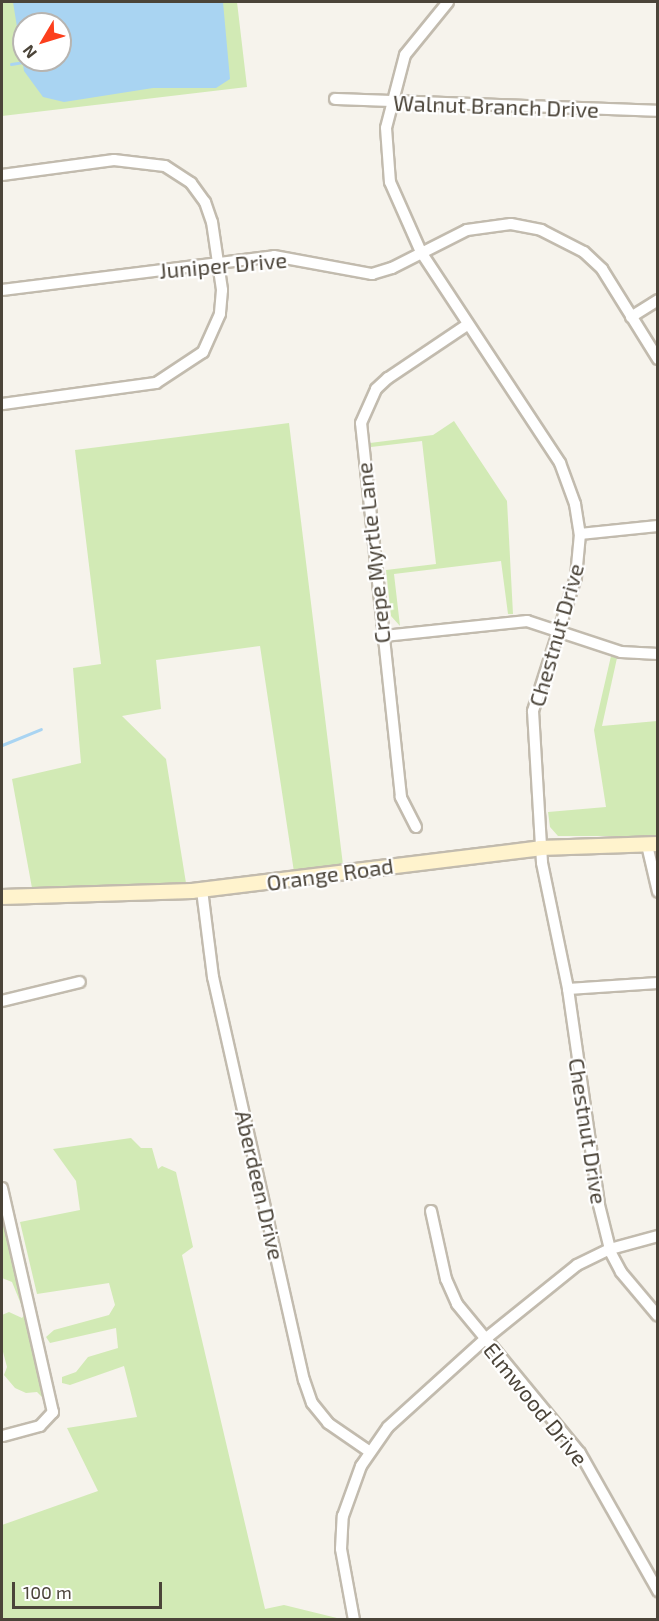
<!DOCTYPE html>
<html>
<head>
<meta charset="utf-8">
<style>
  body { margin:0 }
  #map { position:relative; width:659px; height:1621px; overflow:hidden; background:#f6f3ec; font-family:"Exo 2",sans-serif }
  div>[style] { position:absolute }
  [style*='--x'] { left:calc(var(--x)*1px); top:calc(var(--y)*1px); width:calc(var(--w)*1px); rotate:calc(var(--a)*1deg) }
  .green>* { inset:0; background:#d2eab5 }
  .water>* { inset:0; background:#a9d4f2 }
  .stream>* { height:3px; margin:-1.5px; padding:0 1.5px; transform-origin:1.5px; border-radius:1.5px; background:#a9d4f2 }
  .roads { filter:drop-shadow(2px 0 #c2bbae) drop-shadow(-2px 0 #c2bbae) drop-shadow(0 2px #c2bbae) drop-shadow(0 -2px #c2bbae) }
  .street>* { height:10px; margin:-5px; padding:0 5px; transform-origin:5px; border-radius:5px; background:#fff }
  .secondary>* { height:14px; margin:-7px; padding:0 7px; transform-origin:7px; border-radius:7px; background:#fff3cd }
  span { translate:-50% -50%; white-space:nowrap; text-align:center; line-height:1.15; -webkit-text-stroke:4.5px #fff; paint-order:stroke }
  .street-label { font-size:22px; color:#4b4439 }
  .frame { position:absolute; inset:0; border:3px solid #4b4439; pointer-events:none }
  .north { position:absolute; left:12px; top:12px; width:60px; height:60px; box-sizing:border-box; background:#fff; border:2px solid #b7b4b0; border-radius:50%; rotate:232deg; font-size:16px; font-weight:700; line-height:24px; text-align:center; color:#4b4439 }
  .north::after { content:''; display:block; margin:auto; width:21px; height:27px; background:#fc3f1d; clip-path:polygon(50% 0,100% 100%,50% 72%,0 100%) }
  .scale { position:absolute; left:12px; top:1582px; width:150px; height:27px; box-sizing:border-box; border:3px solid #4b4439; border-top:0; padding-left:8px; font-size:18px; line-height:21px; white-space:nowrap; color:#4b4439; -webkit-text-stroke:4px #fff; paint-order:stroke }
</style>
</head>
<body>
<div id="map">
  <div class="green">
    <i style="clip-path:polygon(evenodd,2px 2px,237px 2px,247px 87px,2px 116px,2px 2px,24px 24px,60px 24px,60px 60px,24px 60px,24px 24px)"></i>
    <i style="clip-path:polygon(454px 421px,507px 501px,513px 614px,508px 614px,501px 561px,394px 574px,400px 626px,391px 616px,386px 570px,436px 564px,422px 441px,371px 447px,370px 443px,433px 435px)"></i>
    <i style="clip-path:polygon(289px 423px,343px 865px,294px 872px,260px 646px,156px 660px,161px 709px,122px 716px,166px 759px,186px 883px,32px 888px,12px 779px,81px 763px,73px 668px,101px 664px,75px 450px)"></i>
    <i style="clip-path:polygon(611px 656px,617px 658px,602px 726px,657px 721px,657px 836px,558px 836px,550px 827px,548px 812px,606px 807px,594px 730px)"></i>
    <i style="clip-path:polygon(131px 1138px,141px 1148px,152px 1148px,158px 1169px,162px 1166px,176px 1172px,193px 1247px,182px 1255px,265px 1609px,284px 1605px,341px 1619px,2px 1619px,2px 1525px,98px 1491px,67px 1428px,137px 1417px,124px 1366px,70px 1385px,62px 1383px,62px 1377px,76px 1372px,88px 1357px,118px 1348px,116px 1328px,50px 1343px,46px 1337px,54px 1330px,109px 1315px,115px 1305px,109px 1283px,37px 1294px,20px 1222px,80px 1210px,76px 1181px,53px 1149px)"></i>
    <i style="clip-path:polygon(2px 1215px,45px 1389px,45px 1400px,37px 1392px,26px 1393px,15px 1388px,4px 1375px,7px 1367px,2px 1348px,2px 1315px,9px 1312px,22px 1318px,25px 1314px,12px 1282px,2px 1278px)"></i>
  </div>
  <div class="water">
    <i style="clip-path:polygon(evenodd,13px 2px,223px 2px,230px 79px,216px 88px,153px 88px,64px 102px,43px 97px,24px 71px,13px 2px,24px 24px,60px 24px,60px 60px,24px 60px,24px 24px)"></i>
  </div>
  <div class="stream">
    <i style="--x:11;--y:64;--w:12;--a:-9"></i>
    <i style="--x:2;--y:745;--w:42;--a:-22.3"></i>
  </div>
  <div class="roads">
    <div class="street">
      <i style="--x:448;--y:2;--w:68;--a:129.1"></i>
      <i style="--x:405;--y:55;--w:75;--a:104.6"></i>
      <i style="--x:386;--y:128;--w:54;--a:85.8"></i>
      <i style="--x:390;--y:182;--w:77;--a:66.1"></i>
      <i style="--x:421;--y:252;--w:253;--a:56.6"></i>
      <i style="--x:560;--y:463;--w:44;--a:69.9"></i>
      <i style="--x:575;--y:504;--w:30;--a:81"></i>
      <i style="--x:580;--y:534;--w:43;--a:95.3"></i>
      <i style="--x:576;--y:577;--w:141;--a:107.8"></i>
      <i style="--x:533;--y:711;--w:152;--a:86.6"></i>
      <i style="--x:542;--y:863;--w:129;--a:78.3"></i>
      <i style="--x:568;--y:989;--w:218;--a:81.8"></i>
      <i style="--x:599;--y:1205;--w:49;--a:76"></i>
      <i style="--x:611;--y:1253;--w:21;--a:62"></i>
      <i style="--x:621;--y:1272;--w:57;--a:49.9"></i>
      <i style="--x:335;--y:99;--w:323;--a:2.1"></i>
      <i style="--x:2;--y:175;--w:113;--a:-7.6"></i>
      <i style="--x:114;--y:160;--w:51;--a:6.7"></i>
      <i style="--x:165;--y:166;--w:31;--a:33"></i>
      <i style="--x:191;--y:183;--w:24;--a:54"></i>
      <i style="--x:205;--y:202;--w:21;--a:71"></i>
      <i style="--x:212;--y:222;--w:69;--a:81.6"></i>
      <i style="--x:222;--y:290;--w:24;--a:95"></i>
      <i style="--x:220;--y:314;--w:42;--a:114.1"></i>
      <i style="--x:203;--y:352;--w:56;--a:146.6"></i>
      <i style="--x:156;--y:383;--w:155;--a:172.2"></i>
      <i style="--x:2;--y:290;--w:274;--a:-7.1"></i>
      <i style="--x:274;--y:256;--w:100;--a:10.4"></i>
      <i style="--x:372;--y:274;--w:21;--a:-17"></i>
      <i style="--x:392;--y:268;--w:84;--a:-26.9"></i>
      <i style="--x:467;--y:230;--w:44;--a:-7.8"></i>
      <i style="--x:511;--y:224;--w:31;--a:11"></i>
      <i style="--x:541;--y:230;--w:48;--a:27.1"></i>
      <i style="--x:584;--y:252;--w:25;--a:43"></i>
      <i style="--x:602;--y:269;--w:106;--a:58.1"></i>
      <i style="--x:631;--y:317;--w:32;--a:-32"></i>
      <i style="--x:580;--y:534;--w:78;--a:-5.9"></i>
      <i style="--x:384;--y:636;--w:144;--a:-6"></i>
      <i style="--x:527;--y:621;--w:99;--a:18.3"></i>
      <i style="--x:621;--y:652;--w:37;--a:3"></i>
      <i style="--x:416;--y:827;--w:34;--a:-117"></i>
      <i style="--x:401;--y:797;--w:376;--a:-96.1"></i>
      <i style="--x:361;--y:423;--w:37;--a:-66"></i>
      <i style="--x:376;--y:389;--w:16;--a:-43"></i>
      <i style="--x:388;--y:378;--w:95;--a:-33.9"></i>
      <i style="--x:647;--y:845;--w:48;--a:76.8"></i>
      <i style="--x:202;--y:890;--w:88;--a:82.8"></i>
      <i style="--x:213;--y:977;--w:413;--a:77.3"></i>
      <i style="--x:304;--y:1380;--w:24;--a:71"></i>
      <i style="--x:312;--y:1403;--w:26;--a:51"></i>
      <i style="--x:328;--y:1423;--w:51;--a:34.6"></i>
      <i style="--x:568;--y:989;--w:90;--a:-3.8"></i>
      <i style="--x:2;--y:1001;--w:80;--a:-13.7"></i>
      <i style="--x:2;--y:1188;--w:230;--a:77.2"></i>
      <i style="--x:53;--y:1412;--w:19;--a:133"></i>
      <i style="--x:40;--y:1426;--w:39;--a:165"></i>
      <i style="--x:431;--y:1211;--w:70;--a:77.6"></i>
      <i style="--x:446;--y:1279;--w:27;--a:66"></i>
      <i style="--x:457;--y:1304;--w:193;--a:50.5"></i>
      <i style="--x:580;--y:1453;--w:159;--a:60.5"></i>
      <i style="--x:354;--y:1620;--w:72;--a:-100.4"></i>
      <i style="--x:341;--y:1549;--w:33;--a:-87"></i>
      <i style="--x:343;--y:1516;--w:53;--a:-70.2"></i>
      <i style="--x:361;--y:1466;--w:47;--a:-55.3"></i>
      <i style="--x:388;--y:1427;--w:130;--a:-42.2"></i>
      <i style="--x:484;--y:1340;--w:119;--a:-38.9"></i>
      <i style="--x:577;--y:1265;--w:37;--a:-26"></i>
      <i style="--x:610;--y:1249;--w:50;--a:-15.2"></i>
    </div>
    <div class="secondary">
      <i style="--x:2;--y:897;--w:190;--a:-1.8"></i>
      <i style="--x:192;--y:891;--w:351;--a:-7"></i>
      <i style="--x:540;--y:848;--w:118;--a:-1.9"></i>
    </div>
  </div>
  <div class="street-label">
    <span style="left:496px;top:106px;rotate:2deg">Walnut Branch Drive</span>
    <span style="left:223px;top:265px;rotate:-5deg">Juniper Drive</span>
    <span style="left:373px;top:553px;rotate:-96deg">Crepe Myrtle Lane</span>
    <span style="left:556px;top:635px;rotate:-74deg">Chestnut Drive</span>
    <span style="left:330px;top:874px;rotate:-8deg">Orange Road</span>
    <span style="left:588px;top:1131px;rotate:81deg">Chestnut Drive</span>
    <span style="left:260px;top:1185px;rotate:77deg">Aberdeen Drive</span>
    <span style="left:536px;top:1404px;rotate:51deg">Elmwood Drive</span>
  </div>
  <div class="frame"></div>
  <div class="north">N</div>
  <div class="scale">100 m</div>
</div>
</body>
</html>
